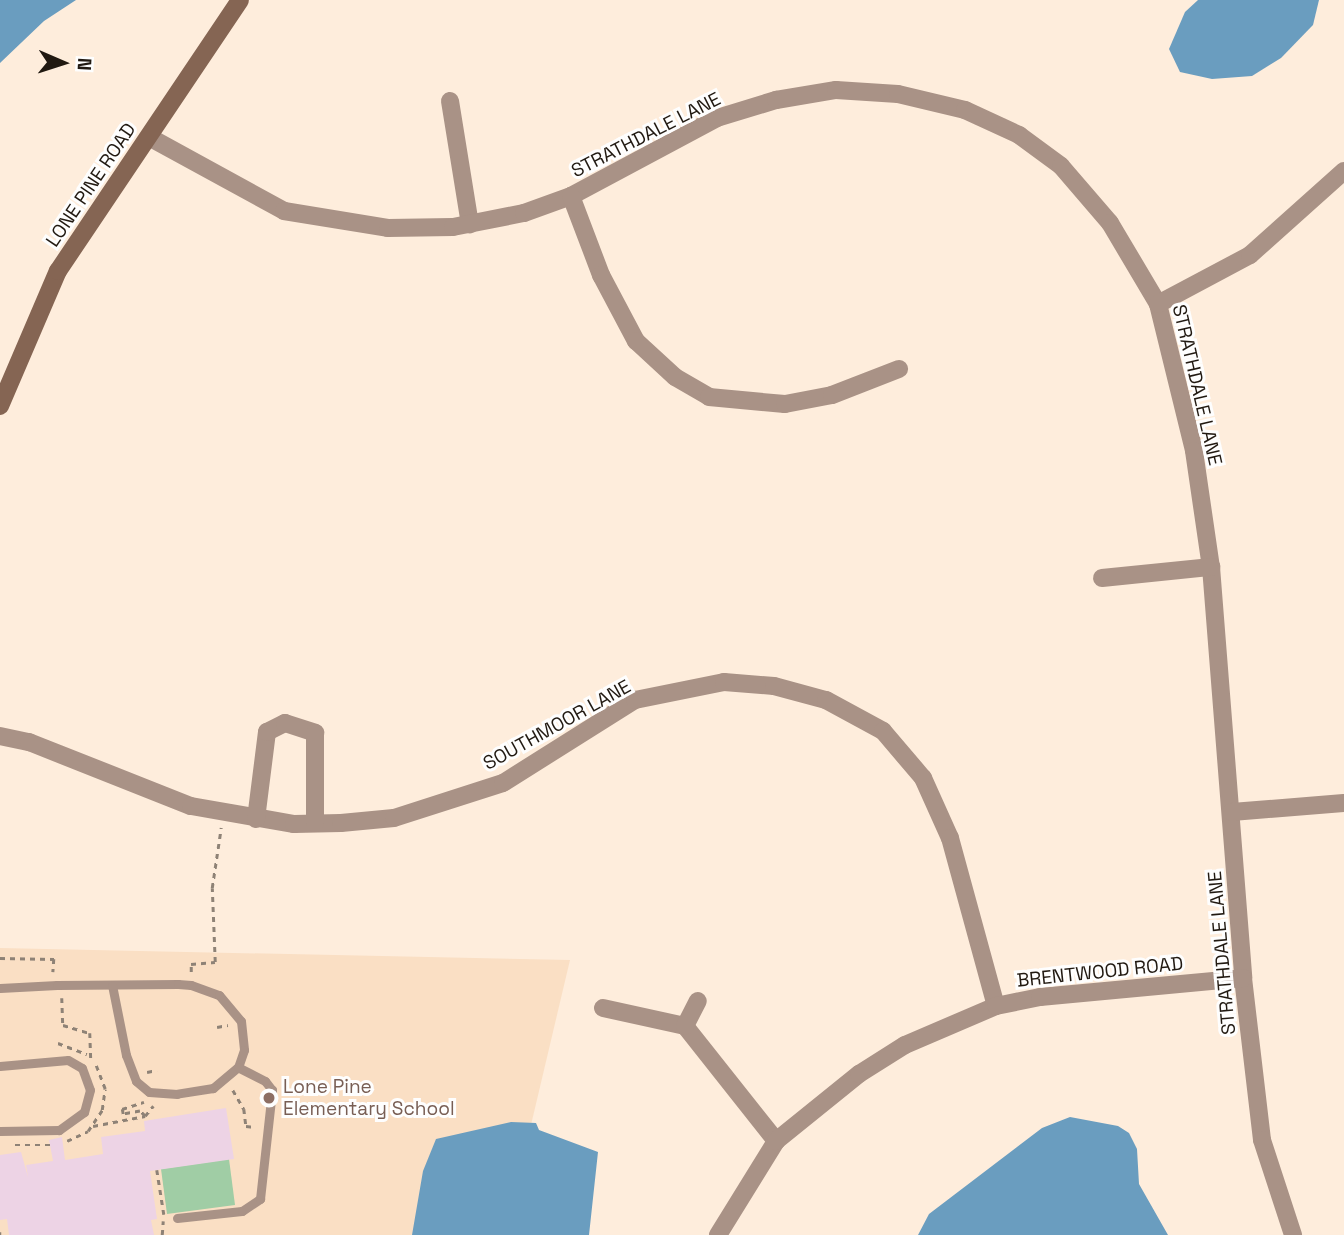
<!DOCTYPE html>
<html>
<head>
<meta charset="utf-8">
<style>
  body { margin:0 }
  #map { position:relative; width:1344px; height:1235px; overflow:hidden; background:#feeddc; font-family:"Space Grotesk",sans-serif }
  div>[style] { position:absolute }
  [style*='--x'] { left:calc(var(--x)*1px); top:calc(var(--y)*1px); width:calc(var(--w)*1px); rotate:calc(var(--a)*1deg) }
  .built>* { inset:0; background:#fadfc4 }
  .green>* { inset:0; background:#a0cda5 }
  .water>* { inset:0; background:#6a9dbf }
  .building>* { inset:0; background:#edd3e5 }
  .path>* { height:2.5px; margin-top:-1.25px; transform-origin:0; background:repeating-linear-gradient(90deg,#8e8276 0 5px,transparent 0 10px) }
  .lane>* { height:9px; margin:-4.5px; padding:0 4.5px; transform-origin:4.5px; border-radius:4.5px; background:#a99286 }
  .street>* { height:18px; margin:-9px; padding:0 9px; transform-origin:9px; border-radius:9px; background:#a99286 }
  .secondary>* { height:18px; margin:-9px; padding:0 9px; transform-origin:9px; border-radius:9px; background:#856553 }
  .dots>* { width:19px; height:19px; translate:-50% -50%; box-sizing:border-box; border:4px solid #fefefe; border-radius:50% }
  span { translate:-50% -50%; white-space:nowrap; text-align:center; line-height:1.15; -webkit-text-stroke:6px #fefefe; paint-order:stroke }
  .street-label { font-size:19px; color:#211911 }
  .education-label { font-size:19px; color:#785e54 }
  .left { translate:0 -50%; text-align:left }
  .north { position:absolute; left:28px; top:28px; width:70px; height:70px; -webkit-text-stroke:5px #fefefe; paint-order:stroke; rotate:93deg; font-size:19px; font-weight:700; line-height:28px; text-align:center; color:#211911 }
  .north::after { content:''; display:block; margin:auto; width:24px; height:32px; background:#211911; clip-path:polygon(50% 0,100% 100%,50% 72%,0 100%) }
</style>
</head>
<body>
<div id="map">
  <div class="built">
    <i style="clip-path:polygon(0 948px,570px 960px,505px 1235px,0 1235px)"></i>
  </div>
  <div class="green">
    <i style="clip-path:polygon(229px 1159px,235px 1205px,167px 1214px,161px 1169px)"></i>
  </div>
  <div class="water">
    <i style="clip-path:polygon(0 0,76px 0,44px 21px,0 63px)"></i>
    <i style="clip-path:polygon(1198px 0,1319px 0,1313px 25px,1281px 58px,1252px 76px,1212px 79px,1180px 72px,1169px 49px,1185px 12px)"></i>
    <i style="clip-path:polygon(1070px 1117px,1118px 1126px,1129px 1133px,1137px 1149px,1139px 1184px,1168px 1235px,918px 1235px,929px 1214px,1042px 1128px)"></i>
    <i style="clip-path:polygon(511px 1122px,536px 1123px,539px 1130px,598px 1152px,589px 1235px,412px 1235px,423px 1171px,436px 1139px)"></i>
  </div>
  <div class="building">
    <i style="clip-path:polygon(226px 1108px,234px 1159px,150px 1171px,157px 1219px,151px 1220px,154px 1235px,9px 1235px,7px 1219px,0 1220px,0 1155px,21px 1152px,28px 1177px,26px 1165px,53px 1161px,49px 1140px,62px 1137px,65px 1160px,103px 1154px,101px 1137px,145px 1131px,144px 1121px)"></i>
  </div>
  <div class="path">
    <i style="--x:0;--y:958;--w:54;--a:1.1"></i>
    <i style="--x:54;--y:959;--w:13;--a:94"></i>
    <i style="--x:191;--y:972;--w:8;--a:-90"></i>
    <i style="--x:191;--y:964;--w:24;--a:-5"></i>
    <i style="--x:215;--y:962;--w:74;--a:-92.3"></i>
    <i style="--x:212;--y:888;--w:61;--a:-81.5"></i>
    <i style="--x:62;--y:998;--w:27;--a:88"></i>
    <i style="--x:63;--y:1025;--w:28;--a:17"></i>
    <i style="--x:90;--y:1033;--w:25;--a:88"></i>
    <i style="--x:217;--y:1027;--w:11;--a:-10"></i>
    <i style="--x:58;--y:1043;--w:31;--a:21"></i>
    <i style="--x:147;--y:1072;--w:10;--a:-11"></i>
    <i style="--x:233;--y:1090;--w:22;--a:60"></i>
    <i style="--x:244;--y:1109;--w:17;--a:83"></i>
    <i style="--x:246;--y:1126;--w:9;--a:6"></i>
    <i style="--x:145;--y:1116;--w:13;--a:-51"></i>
    <i style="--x:93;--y:1126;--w:53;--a:-10.9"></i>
    <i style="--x:145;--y:1116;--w:7;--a:-135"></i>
    <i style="--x:140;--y:1111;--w:17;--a:170"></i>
    <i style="--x:123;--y:1114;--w:5;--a:-101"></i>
    <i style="--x:122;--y:1109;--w:23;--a:-18"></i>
    <i style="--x:67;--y:1141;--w:23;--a:-25"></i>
    <i style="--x:88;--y:1131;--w:25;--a:-56"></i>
    <i style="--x:102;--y:1110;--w:21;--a:-82"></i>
    <i style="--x:105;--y:1089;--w:25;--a:-111"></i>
    <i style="--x:15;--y:1145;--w:35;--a:0"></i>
    <i style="--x:157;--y:1170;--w:45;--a:81"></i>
    <i style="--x:0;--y:1232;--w:3;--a:90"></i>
    <i style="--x:162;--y:1235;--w:14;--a:-86"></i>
  </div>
  <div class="lane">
    <i style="--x:0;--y:988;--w:57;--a:-3"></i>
    <i style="--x:57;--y:985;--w:121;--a:-0.5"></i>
    <i style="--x:178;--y:984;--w:13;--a:4"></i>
    <i style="--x:191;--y:985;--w:30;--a:20"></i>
    <i style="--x:219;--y:995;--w:34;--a:50"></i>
    <i style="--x:241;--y:1021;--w:29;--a:84"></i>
    <i style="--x:244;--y:1050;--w:18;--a:109"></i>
    <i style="--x:238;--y:1067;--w:33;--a:140"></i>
    <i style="--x:213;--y:1088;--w:36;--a:171"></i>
    <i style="--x:177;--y:1094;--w:28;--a:-176"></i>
    <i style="--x:149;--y:1092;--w:17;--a:-140"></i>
    <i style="--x:136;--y:1081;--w:28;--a:-111"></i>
    <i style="--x:126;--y:1055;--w:71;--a:-101.3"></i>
    <i style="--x:0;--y:1066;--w:68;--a:-5"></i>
    <i style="--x:68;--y:1060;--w:16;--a:30"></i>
    <i style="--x:82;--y:1068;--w:23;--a:70"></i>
    <i style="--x:90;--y:1090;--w:23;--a:105"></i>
    <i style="--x:84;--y:1112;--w:31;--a:144"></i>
    <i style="--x:59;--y:1130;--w:59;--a:179"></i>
    <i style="--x:177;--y:1218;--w:65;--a:-6.1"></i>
    <i style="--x:242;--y:1211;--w:22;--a:-34"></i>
    <i style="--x:260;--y:1199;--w:110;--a:-83.7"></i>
    <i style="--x:272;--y:1090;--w:11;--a:-128"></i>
    <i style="--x:265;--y:1081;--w:30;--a:-153"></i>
  </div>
  <div class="street">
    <i style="--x:450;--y:101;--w:125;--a:80.8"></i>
    <i style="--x:149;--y:137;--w:154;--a:28.7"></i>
    <i style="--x:284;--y:211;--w:105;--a:9.3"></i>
    <i style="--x:388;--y:228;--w:65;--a:-0.9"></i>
    <i style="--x:453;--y:227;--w:72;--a:-11.2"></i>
    <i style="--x:524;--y:213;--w:50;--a:-19.9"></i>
    <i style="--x:571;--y:196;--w:166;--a:-28.1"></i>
    <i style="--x:717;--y:118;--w:62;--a:-17"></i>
    <i style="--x:776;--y:100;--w:61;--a:-9.5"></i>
    <i style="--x:836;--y:90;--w:62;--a:3.7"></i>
    <i style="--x:898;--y:94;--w:69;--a:13.4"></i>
    <i style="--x:965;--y:110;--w:60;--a:24.8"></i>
    <i style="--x:1019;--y:135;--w:52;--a:36.4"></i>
    <i style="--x:1061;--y:166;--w:75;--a:49.3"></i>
    <i style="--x:1110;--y:223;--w:94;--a:59.3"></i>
    <i style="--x:1158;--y:304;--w:151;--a:76.2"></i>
    <i style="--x:1194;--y:451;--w:117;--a:81.7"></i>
    <i style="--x:1211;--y:567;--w:412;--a:85.5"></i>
    <i style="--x:1243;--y:978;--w:163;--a:83.3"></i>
    <i style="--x:1262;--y:1140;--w:100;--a:71.9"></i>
    <i style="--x:571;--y:196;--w:85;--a:69.2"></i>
    <i style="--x:601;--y:275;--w:75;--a:62.1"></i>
    <i style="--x:636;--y:341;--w:53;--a:42.7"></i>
    <i style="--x:675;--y:377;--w:39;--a:30"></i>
    <i style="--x:709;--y:397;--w:76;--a:5.3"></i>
    <i style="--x:785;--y:404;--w:48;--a:-10.8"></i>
    <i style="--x:832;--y:395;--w:72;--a:-21.2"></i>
    <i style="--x:1158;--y:304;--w:104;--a:-28"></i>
    <i style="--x:1250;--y:255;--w:126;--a:-41.8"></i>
    <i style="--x:1102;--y:578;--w:110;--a:-5.8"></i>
    <i style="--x:0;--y:736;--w:30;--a:12"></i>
    <i style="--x:29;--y:742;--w:174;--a:21.6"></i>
    <i style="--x:191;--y:806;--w:105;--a:9.9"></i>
    <i style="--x:294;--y:824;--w:47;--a:-1.2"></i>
    <i style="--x:341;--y:823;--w:53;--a:-5.4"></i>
    <i style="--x:394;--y:818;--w:114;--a:-17.8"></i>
    <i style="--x:503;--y:783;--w:156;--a:-32.2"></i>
    <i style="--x:635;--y:700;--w:91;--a:-11.4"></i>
    <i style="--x:724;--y:682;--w:50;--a:4.6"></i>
    <i style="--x:774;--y:686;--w:54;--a:15.1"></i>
    <i style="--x:826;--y:700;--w:65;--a:28.5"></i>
    <i style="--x:883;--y:731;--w:62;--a:49.6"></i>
    <i style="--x:923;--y:778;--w:66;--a:65.8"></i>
    <i style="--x:950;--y:838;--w:174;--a:74.7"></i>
    <i style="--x:1232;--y:812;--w:112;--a:-4.6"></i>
    <i style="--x:256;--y:819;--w:88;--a:-82.8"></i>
    <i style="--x:267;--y:732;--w:20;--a:-27"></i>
    <i style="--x:285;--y:723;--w:32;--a:18"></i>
    <i style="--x:315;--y:733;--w:90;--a:90"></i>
    <i style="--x:603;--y:1008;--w:84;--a:12.4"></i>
    <i style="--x:685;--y:1026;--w:147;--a:51.6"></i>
    <i style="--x:685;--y:1026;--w:28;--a:-63"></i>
    <i style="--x:718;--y:1235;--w:110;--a:-58.3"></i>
    <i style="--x:776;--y:1141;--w:107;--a:-38.9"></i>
    <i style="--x:859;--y:1074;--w:54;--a:-32.2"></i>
    <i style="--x:905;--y:1045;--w:99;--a:-23.2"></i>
    <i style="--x:996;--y:1006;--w:45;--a:-11.6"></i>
    <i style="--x:1040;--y:997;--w:204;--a:-5.3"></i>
  </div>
  <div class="secondary">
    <i style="--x:0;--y:406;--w:147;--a:-66.8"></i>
    <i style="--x:58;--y:271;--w:326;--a:-56.1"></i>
  </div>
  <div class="dots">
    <i style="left:269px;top:1098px;background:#8d6e63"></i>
  </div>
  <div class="street-label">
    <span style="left:646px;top:135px;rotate:-27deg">STRATHDALE LANE</span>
    <span style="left:91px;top:185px;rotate:-56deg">LONE PINE ROAD</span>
    <span style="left:1197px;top:385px;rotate:77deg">STRATHDALE LANE</span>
    <span style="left:557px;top:725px;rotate:-29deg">SOUTHMOOR LANE</span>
    <span style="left:1222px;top:953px;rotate:-95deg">STRATHDALE LANE</span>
    <span style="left:1100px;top:972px;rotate:-6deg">BRENTWOOD ROAD</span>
  </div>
  <div class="education-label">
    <span class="left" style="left:283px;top:1098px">Lone Pine<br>Elementary School</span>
  </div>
  <div class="north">N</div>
</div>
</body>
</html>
